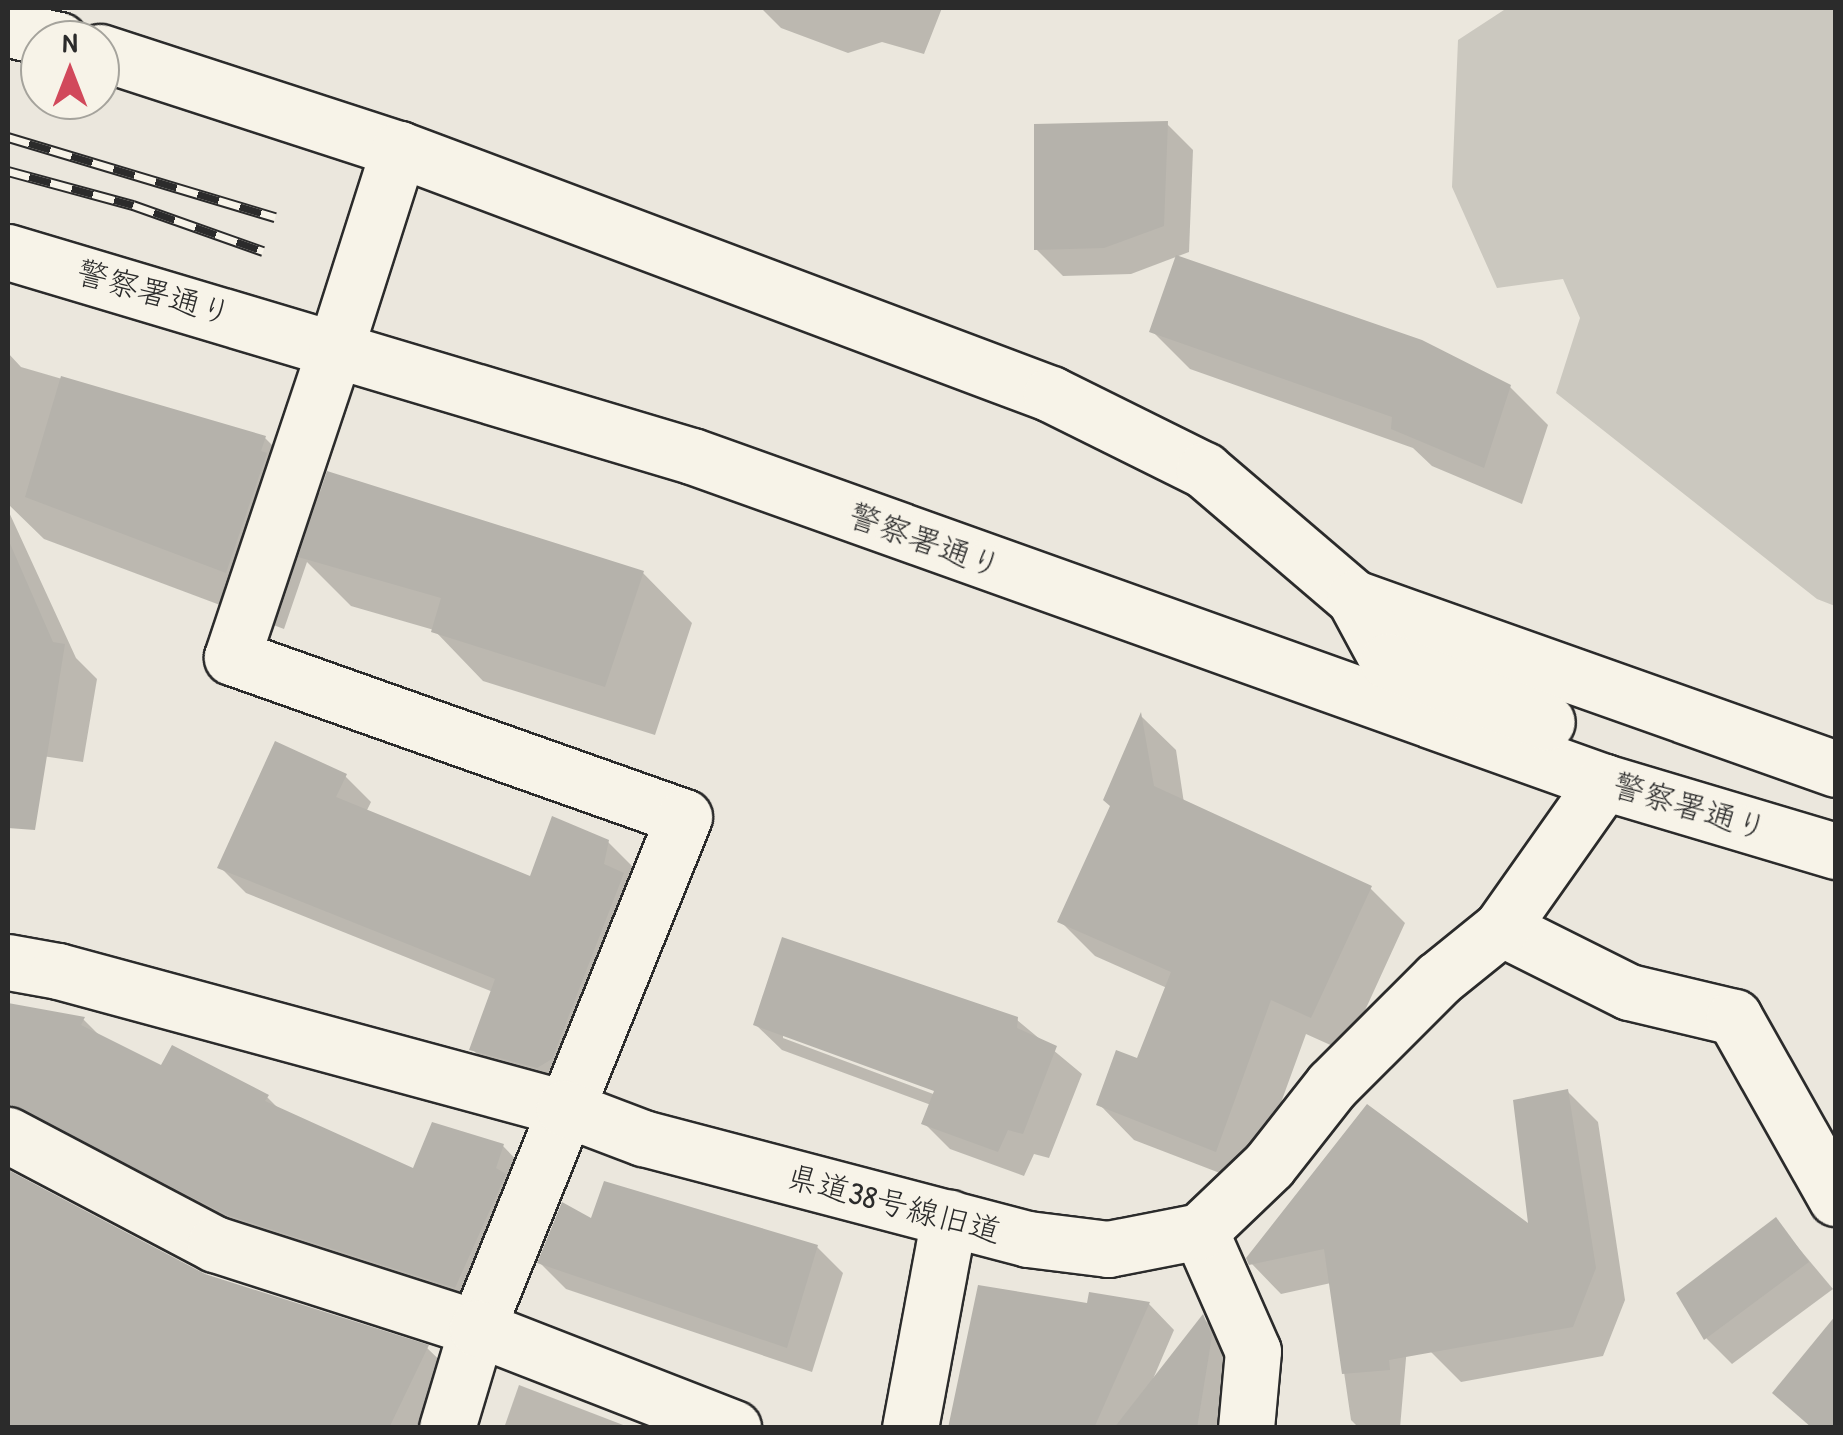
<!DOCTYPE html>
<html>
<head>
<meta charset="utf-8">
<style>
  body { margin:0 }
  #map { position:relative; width:1843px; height:1435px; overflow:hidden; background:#ebe7dd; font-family:"Patrick Hand","Klee One",sans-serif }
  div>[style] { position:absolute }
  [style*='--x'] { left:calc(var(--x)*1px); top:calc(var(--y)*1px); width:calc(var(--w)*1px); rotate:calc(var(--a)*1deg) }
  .green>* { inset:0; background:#cbc8bf }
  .shadow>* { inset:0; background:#0003 }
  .building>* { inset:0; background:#b5b2ab }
  .roads { filter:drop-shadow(2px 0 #2b2b2b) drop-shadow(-2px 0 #2b2b2b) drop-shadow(0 2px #2b2b2b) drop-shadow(0 -2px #2b2b2b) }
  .street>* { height:55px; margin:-27.5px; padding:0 27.5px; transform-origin:27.5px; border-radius:27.5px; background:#f7f3e8 }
  .primary>* { height:55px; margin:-27.5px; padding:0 27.5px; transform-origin:27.5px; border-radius:27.5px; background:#f7f3e8 }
  .rail>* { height:11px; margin-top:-5.5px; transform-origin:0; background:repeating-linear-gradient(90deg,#f7f3e8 0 22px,#2b2b2b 0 44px); box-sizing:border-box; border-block:2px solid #2b2b2b }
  span { translate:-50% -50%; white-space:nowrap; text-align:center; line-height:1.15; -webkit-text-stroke:9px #f7f3e8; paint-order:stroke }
  .street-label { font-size:32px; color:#2b2b2b }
  .frame { position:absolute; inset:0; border:10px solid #2b2b2b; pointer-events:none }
  .north { position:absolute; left:20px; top:20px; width:100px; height:100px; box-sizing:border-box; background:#f7f3e8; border:2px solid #a5a39c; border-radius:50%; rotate:0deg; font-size:28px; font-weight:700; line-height:40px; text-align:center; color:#2b2b2b }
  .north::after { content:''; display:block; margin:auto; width:35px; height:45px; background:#d1495b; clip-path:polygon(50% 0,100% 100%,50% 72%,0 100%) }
</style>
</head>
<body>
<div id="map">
  <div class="green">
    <i style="clip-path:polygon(1507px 8px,1835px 8px,1835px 606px,1817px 599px,1556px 393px,1580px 318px,1563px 279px,1497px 288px,1452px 187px,1458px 40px)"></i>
  </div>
  <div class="shadow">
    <i style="clip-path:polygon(761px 8px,942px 8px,924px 54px,882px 42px,848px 53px,781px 28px)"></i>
    <i style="clip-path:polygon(1167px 124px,1193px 150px,1189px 252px,1131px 274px,1063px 276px,1036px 249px)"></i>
    <i style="clip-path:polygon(1152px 331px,1510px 387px,1548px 425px,1522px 504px,1432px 466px,1413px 448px,1190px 369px)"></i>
    <i style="clip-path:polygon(8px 353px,21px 367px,265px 438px,322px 495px,643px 573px,692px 623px,655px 735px,483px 681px,434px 630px,351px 606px,307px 562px,284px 629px,44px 539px,8px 504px)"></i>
    <i style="clip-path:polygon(8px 510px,76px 658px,97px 679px,83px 762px,8px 751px)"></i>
    <i style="clip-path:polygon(1142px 717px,1176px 750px,1184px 803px,1370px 888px,1405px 923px,1346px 1052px,1306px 1034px,1251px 1185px,1134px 1140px,1099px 1104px,1138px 1061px,1167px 988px,1095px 956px,1060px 921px,1113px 807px,1106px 800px)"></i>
    <i style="clip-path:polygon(345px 776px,371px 802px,366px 812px,532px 879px,608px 842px,634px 868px,578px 1085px,498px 1075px,472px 1049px,493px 992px,246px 893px,220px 867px)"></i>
    <i style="clip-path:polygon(8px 1008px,84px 1020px,103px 1039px,162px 1069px,267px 1097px,281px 1111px,414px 1171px,503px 1146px,528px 1172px,480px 1312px,255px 1240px,8px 1118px)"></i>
    <i style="clip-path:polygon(evenodd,1017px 1020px,1082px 1074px,1049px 1158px,1034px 1154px,1024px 1176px,950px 1149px,924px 1123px,931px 1105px,782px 1050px,755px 1024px,1017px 1020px,783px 1033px,946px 1093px,944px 1098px,783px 1038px,783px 1033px)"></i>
    <i style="clip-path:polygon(1568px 1092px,1598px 1122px,1625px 1300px,1603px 1356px,1461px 1382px,1431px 1352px,1415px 1254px,1400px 1428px,1359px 1428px,1351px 1420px,1331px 1283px,1281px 1294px,1251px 1263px,1367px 1108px,1531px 1228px)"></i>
    <i style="clip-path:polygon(8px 1170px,200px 1274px,427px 1348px,451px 1371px,424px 1428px,8px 1428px,8px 1369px,38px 1324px,8px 1308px)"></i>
    <i style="clip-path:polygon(593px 1221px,817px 1247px,843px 1273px,812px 1372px,566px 1289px,540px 1263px)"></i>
    <i style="clip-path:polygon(1776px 1221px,1833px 1289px,1732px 1364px,1706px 1338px)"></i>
    <i style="clip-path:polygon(1149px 1304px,1174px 1330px,1153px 1379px,1203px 1318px,1228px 1343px,1232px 1428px,950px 1428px,1089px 1306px)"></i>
    <i style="clip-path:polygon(519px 1385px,631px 1428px,504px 1428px)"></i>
  </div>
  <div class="building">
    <i style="clip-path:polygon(1168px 121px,1164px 226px,1104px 248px,1034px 250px,1034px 124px)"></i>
    <i style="clip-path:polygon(1176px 255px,1422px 340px,1511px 385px,1484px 468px,1391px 429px,1392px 417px,1149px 332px)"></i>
    <i style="clip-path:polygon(61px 376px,266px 436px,261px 451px,267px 453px,226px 573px,25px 497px)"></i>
    <i style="clip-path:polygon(327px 471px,644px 571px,605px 687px,431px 632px,441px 598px,298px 557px)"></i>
    <i style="clip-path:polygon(8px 539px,53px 642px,65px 644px,35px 830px,8px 828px)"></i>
    <i style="clip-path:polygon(1141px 712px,1154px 786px,1372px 886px,1311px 1018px,1271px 1000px,1216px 1152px,1096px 1105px,1116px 1050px,1137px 1058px,1171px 972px,1057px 922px,1110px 806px,1103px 800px)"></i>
    <i style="clip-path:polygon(275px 741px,347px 774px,336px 797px,530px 876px,552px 816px,609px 840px,604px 864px,624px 873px,552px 1059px,537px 1068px,469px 1050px,495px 979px,217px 868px)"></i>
    <i style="clip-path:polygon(782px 937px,1018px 1017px,1017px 1028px,1057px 1046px,1023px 1134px,1008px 1130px,998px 1152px,921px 1124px,934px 1091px,753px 1025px)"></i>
    <i style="clip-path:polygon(8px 1003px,85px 1017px,81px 1025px,161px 1065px,172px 1045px,269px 1095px,265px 1101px,413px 1168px,432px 1122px,504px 1144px,496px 1168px,506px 1174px,455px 1288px,227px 1215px,8px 1104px)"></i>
    <i style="clip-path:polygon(1568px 1089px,1596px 1268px,1573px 1327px,1389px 1360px,1390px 1370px,1342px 1374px,1324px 1249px,1249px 1265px,1246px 1258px,1367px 1104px,1528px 1223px,1513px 1100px)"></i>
    <i style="clip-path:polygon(8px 1170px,205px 1274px,429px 1345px,389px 1428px,8px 1428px)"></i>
    <i style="clip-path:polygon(604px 1181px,818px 1245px,787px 1348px,537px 1263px,562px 1202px,591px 1218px)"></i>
    <i style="clip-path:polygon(1776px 1217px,1809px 1262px,1704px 1340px,1676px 1293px)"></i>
    <i style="clip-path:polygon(978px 1285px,1087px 1303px,1089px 1292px,1150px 1302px,1094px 1428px,948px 1428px)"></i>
    <i style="clip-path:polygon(1203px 1314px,1212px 1336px,1197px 1428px,1114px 1428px)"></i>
    <i style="clip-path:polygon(1836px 1315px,1836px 1428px,1812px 1428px,1772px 1393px)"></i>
  </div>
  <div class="roads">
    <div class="street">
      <i style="--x:336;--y:346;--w:328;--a:108.5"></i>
      <i style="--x:232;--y:657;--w:479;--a:19.5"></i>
      <i style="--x:684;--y:817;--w:551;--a:112.05"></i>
      <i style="--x:477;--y:1328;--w:104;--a:106.7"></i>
      <i style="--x:1501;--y:928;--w:143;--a:26.6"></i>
      <i style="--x:1629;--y:992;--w:108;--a:13.4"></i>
      <i style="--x:1734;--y:1017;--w:208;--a:60.6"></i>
      <i style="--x:8;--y:1135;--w:234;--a:27.8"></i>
      <i style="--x:215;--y:1244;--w:275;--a:17.8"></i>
      <i style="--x:477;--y:1328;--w:275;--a:21.3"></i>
      <i style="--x:1200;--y:1231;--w:131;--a:66.2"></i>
      <i style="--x:1253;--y:1351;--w:77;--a:95.2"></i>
      <i style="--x:910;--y:1428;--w:214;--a:-79.5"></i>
    </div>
    <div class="primary">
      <i style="--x:8;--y:29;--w:52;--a:12.2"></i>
      <i style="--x:100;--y:52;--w:314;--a:18"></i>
      <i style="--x:399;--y:149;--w:697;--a:20.59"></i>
      <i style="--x:1051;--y:394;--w:171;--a:26.4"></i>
      <i style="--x:1204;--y:470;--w:197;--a:40.5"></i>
      <i style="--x:1354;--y:598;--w:511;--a:19.53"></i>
      <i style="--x:8;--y:252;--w:714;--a:16.61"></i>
      <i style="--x:692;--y:456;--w:969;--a:19.67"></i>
      <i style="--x:1604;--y:782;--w:242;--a:16.6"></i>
      <i style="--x:336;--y:346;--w:207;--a:-72.3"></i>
      <i style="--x:1354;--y:598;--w:72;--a:61.6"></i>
      <i style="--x:1388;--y:661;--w:170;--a:21"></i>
      <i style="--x:8;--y:962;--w:51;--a:10.2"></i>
      <i style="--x:58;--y:971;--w:524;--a:15.15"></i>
      <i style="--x:564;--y:1108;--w:85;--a:20.8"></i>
      <i style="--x:643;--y:1138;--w:398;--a:14.7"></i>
      <i style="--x:1028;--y:1239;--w:81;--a:7.1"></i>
      <i style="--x:1108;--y:1249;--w:94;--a:-11.1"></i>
      <i style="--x:1200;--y:1231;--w:95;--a:-43.7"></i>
      <i style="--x:1269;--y:1165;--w:102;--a:-51.8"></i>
      <i style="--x:1332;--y:1085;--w:150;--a:-45"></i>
      <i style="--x:1438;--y:979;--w:81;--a:-39"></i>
      <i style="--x:1501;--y:928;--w:179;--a:-54.8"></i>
    </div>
  </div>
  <div class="rail">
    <i style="--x:8;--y:137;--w:279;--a:16.7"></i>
    <i style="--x:8;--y:171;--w:130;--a:15.2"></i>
    <i style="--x:133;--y:205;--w:138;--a:19.5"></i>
  </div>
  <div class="street-label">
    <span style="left:154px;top:293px;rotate:16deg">警察署通り</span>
    <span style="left:925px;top:541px;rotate:20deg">警察署通り</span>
    <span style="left:1690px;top:807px;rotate:17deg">警察署通り</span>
    <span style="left:894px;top:1204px;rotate:15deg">県道38号線旧道</span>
  </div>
  <div class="frame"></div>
  <div class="north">N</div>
</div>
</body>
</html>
